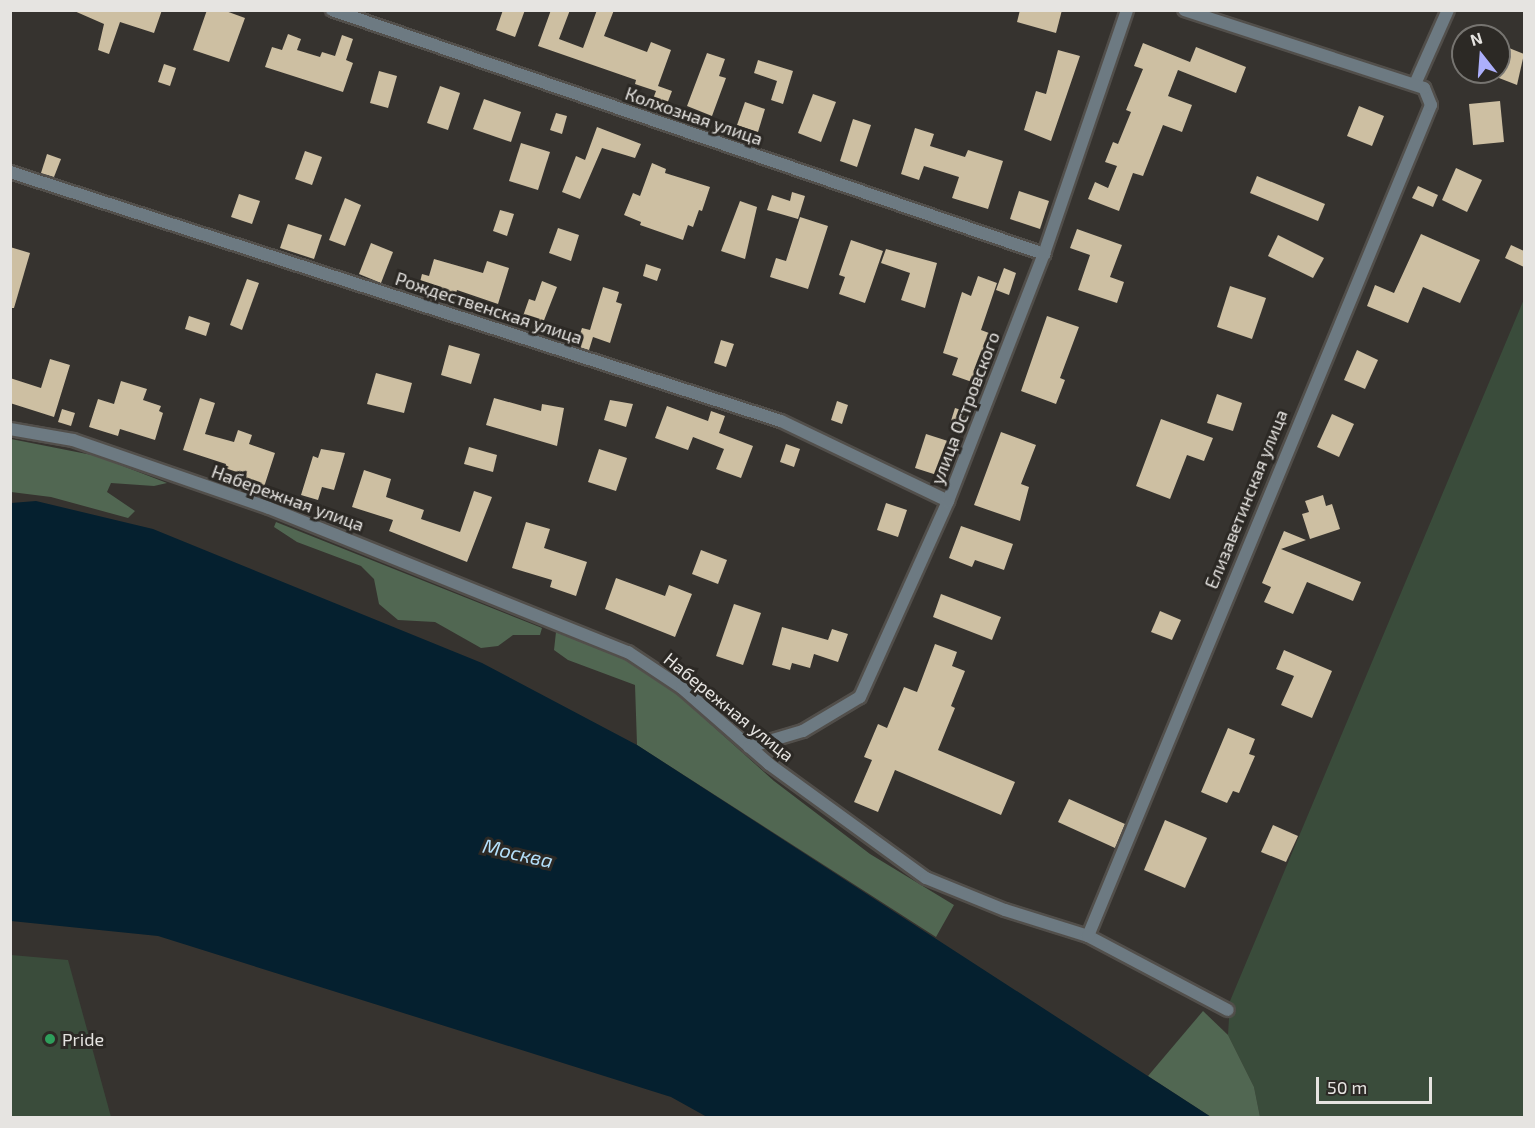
<!DOCTYPE html>
<html>
<head>
<meta charset="utf-8">
<style>
  body { margin:0 }
  #map { position:relative; width:1535px; height:1128px; overflow:hidden; background:#36332f; font-family:"Exo 2",sans-serif }
  div>[style] { position:absolute }
  [style*='--x'] { left:calc(var(--x)*1px); top:calc(var(--y)*1px); width:calc(var(--w)*1px); rotate:calc(var(--a)*1deg) }
  .green>* { inset:0; background:#3a4c3b }
  .forest>* { inset:0; background:#516752 }
  .water>* { inset:0; background:#05202f }
  .building>* { inset:0; background:#cdbfa2 }
  .roads { filter:drop-shadow(2px 0 #524f4b) drop-shadow(-2px 0 #524f4b) drop-shadow(0 2px #524f4b) drop-shadow(0 -2px #524f4b) }
  .street>* { height:12px; margin:-6px; padding:0 6px; transform-origin:6px; border-radius:6px; background:#6d7a82 }
  .dots>* { width:16px; height:16px; translate:-50% -50%; box-sizing:border-box; border:3px solid #2c2925; border-radius:50% }
  span { translate:-50% -50%; white-space:nowrap; text-align:center; line-height:1.15; -webkit-text-stroke:6px #2c2925; paint-order:stroke }
  .street-label { font-size:18px; color:#e6e4e1 }
  .poi-label { font-size:18px; color:#e6e4e1 }
  .left { translate:0 -50%; text-align:left }
  .water-label { font-size:20px; color:#b4dffa; font-style:italic }
  .frame { position:absolute; inset:0; border:12px solid #e6e4e1; pointer-events:none }
  .north { position:absolute; left:1451px; top:24px; width:60px; height:60px; box-sizing:border-box; background:#2c2925; border:2px solid #767470; border-radius:50%; rotate:343deg; font-size:16px; font-weight:700; line-height:24px; text-align:center; color:#e6e4e1 }
  .north::after { content:''; display:block; margin:auto; width:21px; height:27px; background:#acaffb; clip-path:polygon(50% 0,100% 100%,50% 72%,0 100%) }
  .scale { position:absolute; left:1316px; top:1077px; width:116px; height:27px; box-sizing:border-box; border:3px solid #e6e4e1; border-top:0; padding-left:8px; font-size:18px; line-height:21px; white-space:nowrap; color:#e6e4e1; -webkit-text-stroke:4px #2c2925; paint-order:stroke }
</style>
</head>
<body>
<div id="map">
  <div class="green">
    <i style="clip-path:polygon(1524px 299px,1524px 1117px,1260px 1117px,1254px 1087px,1228px 1035px,1230px 1001px)"></i>
    <i style="clip-path:polygon(11px 955px,68px 960px,111px 1117px,11px 1117px)"></i>
  </div>
  <div class="forest">
    <i style="clip-path:polygon(11px 439px,97px 456px,167px 483px,154px 486px,111px 483px,107px 492px,135px 511px,128px 518px,51px 497px,11px 492px)"></i>
    <i style="clip-path:polygon(276px 522px,542px 628px,540px 635px,513px 635px,498px 646px,481px 648px,435px 622px,398px 620px,379px 604px,374px 579px,361px 566px,297px 542px,274px 527px)"></i>
    <i style="clip-path:polygon(556px 632px,633px 663px,676px 693px,774px 781px,870px 854px,954px 905px,936px 937px,637px 745px,635px 685px,568px 660px,554px 650px)"></i>
    <i style="clip-path:polygon(1203px 1011px,1228px 1035px,1254px 1087px,1260px 1117px,1211px 1117px,1148px 1076px)"></i>
  </div>
  <div class="water">
    <i style="clip-path:polygon(36px 501px,153px 529px,482px 663px,637px 745px,1211px 1117px,707px 1117px,671px 1097px,158px 936px,11px 921px,11px 503px)"></i>
  </div>
  <div class="building">
    <i style="clip-path:polygon(72px 10px,162px 10px,154px 33px,120px 22px,109px 54px,98px 50px,104px 24px)"></i>
    <i style="clip-path:polygon(207px 10px,223px 10px,245px 18px,229px 62px,193px 50px)"></i>
    <i style="clip-path:polygon(503px 10px,525px 10px,515px 37px,496px 30px)"></i>
    <i style="clip-path:polygon(551px 10px,570px 10px,559px 39px,583px 48px,597px 10px,614px 10px,604px 36px,647px 52px,651px 42px,671px 50px,658px 86px,672px 91px,667px 104px,653px 99px,656px 91px,635px 84px,636px 80px,538px 46px)"></i>
    <i style="clip-path:polygon(1020px 10px,1062px 10px,1056px 33px,1017px 22px)"></i>
    <i style="clip-path:polygon(288px 34px,301px 39px,297px 50px,320px 57px,322px 52px,335px 56px,342px 35px,353px 39px,346px 60px,353px 63px,343px 92px,265px 67px,272px 47px,282px 50px)"></i>
    <i style="clip-path:polygon(1143px 43px,1190px 62px,1196px 47px,1246px 67px,1236px 93px,1178px 70px,1168px 96px,1192px 105px,1182px 132px,1163px 125px,1143px 176px,1133px 173px,1119px 211px,1088px 199px,1095px 182px,1108px 188px,1117px 166px,1105px 162px,1113px 142px,1118px 144px,1131px 112px,1126px 110px,1143px 69px,1134px 66px)"></i>
    <i style="clip-path:polygon(1499px 44px,1524px 54px,1517px 85px,1499px 78px)"></i>
    <i style="clip-path:polygon(1058px 50px,1080px 56px,1051px 141px,1024px 130px,1036px 91px,1046px 94px)"></i>
    <i style="clip-path:polygon(707px 53px,725px 59px,719px 76px,726px 78px,712px 116px,687px 106px)"></i>
    <i style="clip-path:polygon(758px 60px,793px 71px,783px 104px,771px 100px,777px 81px,754px 73px)"></i>
    <i style="clip-path:polygon(164px 64px,176px 68px,170px 86px,158px 82px)"></i>
    <i style="clip-path:polygon(379px 71px,397px 76px,388px 108px,370px 103px)"></i>
    <i style="clip-path:polygon(440px 86px,460px 93px,448px 130px,427px 123px)"></i>
    <i style="clip-path:polygon(813px 94px,836px 102px,821px 142px,798px 133px)"></i>
    <i style="clip-path:polygon(484px 99px,521px 112px,511px 142px,473px 129px)"></i>
    <i style="clip-path:polygon(1500px 101px,1504px 142px,1473px 145px,1469px 104px)"></i>
    <i style="clip-path:polygon(745px 102px,765px 109px,758px 132px,737px 125px)"></i>
    <i style="clip-path:polygon(1359px 106px,1384px 116px,1372px 146px,1347px 136px)"></i>
    <i style="clip-path:polygon(556px 113px,567px 116px,562px 134px,550px 130px)"></i>
    <i style="clip-path:polygon(853px 119px,871px 125px,857px 167px,840px 161px)"></i>
    <i style="clip-path:polygon(597px 127px,641px 144px,635px 158px,602px 148px,580px 199px,562px 192px,576px 156px,585px 160px)"></i>
    <i style="clip-path:polygon(915px 128px,934px 134px,930px 146px,965px 157px,968px 150px,1003px 161px,988px 209px,952px 198px,959px 177px,924px 166px,919px 180px,901px 174px)"></i>
    <i style="clip-path:polygon(521px 143px,550px 152px,538px 190px,509px 181px)"></i>
    <i style="clip-path:polygon(305px 151px,322px 157px,312px 185px,295px 179px)"></i>
    <i style="clip-path:polygon(47px 154px,61px 159px,54px 177px,41px 173px)"></i>
    <i style="clip-path:polygon(652px 163px,666px 169px,665px 173px,710px 187px,702px 211px,699px 210px,693px 227px,688px 225px,683px 240px,640px 225px,641px 222px,624px 215px,633px 193px,640px 196px)"></i>
    <i style="clip-path:polygon(1456px 168px,1482px 180px,1467px 212px,1442px 200px)"></i>
    <i style="clip-path:polygon(1257px 176px,1325px 204px,1318px 221px,1250px 193px)"></i>
    <i style="clip-path:polygon(1418px 186px,1438px 195px,1433px 207px,1412px 198px)"></i>
    <i style="clip-path:polygon(1019px 191px,1049px 201px,1040px 229px,1010px 219px)"></i>
    <i style="clip-path:polygon(792px 192px,805px 196px,798px 219px,767px 210px,772px 195px,790px 201px)"></i>
    <i style="clip-path:polygon(239px 194px,260px 201px,252px 224px,231px 217px)"></i>
    <i style="clip-path:polygon(345px 198px,361px 205px,345px 246px,329px 240px)"></i>
    <i style="clip-path:polygon(740px 201px,757px 207px,745px 259px,721px 251px)"></i>
    <i style="clip-path:polygon(500px 210px,514px 214px,507px 236px,493px 231px)"></i>
    <i style="clip-path:polygon(800px 217px,828px 226px,808px 289px,770px 277px,776px 258px,786px 261px)"></i>
    <i style="clip-path:polygon(288px 224px,322px 235px,314px 259px,280px 248px)"></i>
    <i style="clip-path:polygon(558px 228px,579px 235px,571px 261px,549px 253px)"></i>
    <i style="clip-path:polygon(1077px 229px,1122px 245px,1110px 277px,1124px 282px,1117px 303px,1078px 290px,1090px 255px,1070px 248px)"></i>
    <i style="clip-path:polygon(1421px 234px,1480px 260px,1460px 303px,1423px 287px,1408px 323px,1367px 306px,1375px 285px,1394px 293px)"></i>
    <i style="clip-path:polygon(1278px 235px,1324px 258px,1313px 278px,1268px 256px)"></i>
    <i style="clip-path:polygon(851px 240px,883px 251px,865px 303px,839px 294px,845px 277px,839px 275px)"></i>
    <i style="clip-path:polygon(371px 243px,393px 252px,381px 283px,359px 274px)"></i>
    <i style="clip-path:polygon(1511px 245px,1524px 251px,1524px 267px,1505px 258px)"></i>
    <i style="clip-path:polygon(10px 247px,30px 253px,14px 308px,10px 308px)"></i>
    <i style="clip-path:polygon(886px 249px,937px 263px,925px 308px,901px 300px,910px 273px,881px 263px)"></i>
    <i style="clip-path:polygon(434px 259px,483px 273px,487px 261px,509px 268px,498px 304px,457px 290px,454px 299px,418px 290px,422px 274px,429px 276px)"></i>
    <i style="clip-path:polygon(646px 264px,661px 269px,657px 281px,643px 276px)"></i>
    <i style="clip-path:polygon(1004px 268px,1016px 273px,1009px 295px,996px 290px)"></i>
    <i style="clip-path:polygon(978px 276px,997px 283px,981px 330px,989px 333px,972px 382px,952px 375px,958px 358px,943px 353px,962px 292px,971px 296px)"></i>
    <i style="clip-path:polygon(247px 279px,259px 283px,242px 330px,230px 325px)"></i>
    <i style="clip-path:polygon(542px 281px,557px 287px,543px 323px,523px 316px,529px 299px,535px 301px)"></i>
    <i style="clip-path:polygon(1230px 286px,1266px 298px,1252px 339px,1217px 327px)"></i>
    <i style="clip-path:polygon(603px 287px,619px 292px,616px 302px,622px 304px,610px 343px,593px 337px,589px 350px,576px 346px,582px 328px,590px 330px)"></i>
    <i style="clip-path:polygon(189px 316px,210px 323px,206px 336px,185px 329px)"></i>
    <i style="clip-path:polygon(1047px 316px,1079px 327px,1060px 378px,1065px 380px,1056px 404px,1021px 391px)"></i>
    <i style="clip-path:polygon(721px 340px,734px 344px,726px 367px,714px 363px)"></i>
    <i style="clip-path:polygon(449px 345px,480px 354px,471px 384px,441px 375px)"></i>
    <i style="clip-path:polygon(1357px 350px,1378px 360px,1365px 389px,1344px 380px)"></i>
    <i style="clip-path:polygon(50px 359px,70px 365px,54px 417px,10px 403px,10px 378px,41px 388px)"></i>
    <i style="clip-path:polygon(376px 373px,412px 383px,404px 413px,367px 404px)"></i>
    <i style="clip-path:polygon(121px 381px,147px 389px,143px 400px,161px 406px,159px 411px,163px 413px,155px 440px,120px 429px,118px 436px,89px 427px,98px 399px,114px 404px)"></i>
    <i style="clip-path:polygon(1217px 394px,1242px 403px,1233px 431px,1207px 423px)"></i>
    <i style="clip-path:polygon(200px 398px,215px 403px,205px 434px,234px 442px,238px 430px,252px 435px,249px 444px,275px 453px,264px 487px,241px 479px,243px 474px,225px 468px,226px 464px,183px 450px)"></i>
    <i style="clip-path:polygon(494px 398px,541px 411px,542px 404px,564px 408px,557px 446px,486px 425px)"></i>
    <i style="clip-path:polygon(610px 400px,633px 404px,626px 427px,604px 420px)"></i>
    <i style="clip-path:polygon(837px 401px,848px 405px,842px 424px,831px 420px)"></i>
    <i style="clip-path:polygon(667px 406px,708px 421px,711px 411px,725px 416px,719px 433px,753px 446px,741px 478px,716px 469px,724px 449px,693px 437px,688px 450px,655px 438px)"></i>
    <i style="clip-path:polygon(955px 408px,967px 412px,962px 429px,950px 424px)"></i>
    <i style="clip-path:polygon(62px 409px,75px 413px,71px 426px,58px 422px)"></i>
    <i style="clip-path:polygon(1332px 414px,1354px 424px,1339px 457px,1317px 447px)"></i>
    <i style="clip-path:polygon(1161px 419px,1213px 438px,1204px 461px,1187px 455px,1170px 499px,1136px 486px)"></i>
    <i style="clip-path:polygon(1001px 432px,1036px 445px,1021px 484px,1029px 487px,1020px 521px,974px 505px)"></i>
    <i style="clip-path:polygon(926px 434px,951px 442px,940px 476px,915px 468px)"></i>
    <i style="clip-path:polygon(786px 444px,800px 449px,794px 467px,780px 462px)"></i>
    <i style="clip-path:polygon(469px 447px,497px 455px,493px 472px,464px 464px)"></i>
    <i style="clip-path:polygon(321px 449px,345px 453px,334px 490px,322px 487px,318px 500px,301px 495px,313px 456px,318px 458px)"></i>
    <i style="clip-path:polygon(599px 449px,627px 458px,616px 491px,588px 482px)"></i>
    <i style="clip-path:polygon(364px 470px,391px 479px,386px 497px,424px 510px,421px 519px,460px 532px,474px 491px,492px 497px,467px 562px,389px 531px,393px 520px,352px 507px)"></i>
    <i style="clip-path:polygon(1323px 495px,1326px 506px,1332px 504px,1340px 529px,1310px 539px,1302px 514px,1309px 512px,1305px 501px)"></i>
    <i style="clip-path:polygon(886px 503px,907px 510px,898px 537px,877px 530px)"></i>
    <i style="clip-path:polygon(526px 522px,550px 529px,544px 548px,587px 562px,576px 596px,550px 587px,552px 580px,512px 568px)"></i>
    <i style="clip-path:polygon(961px 526px,1013px 544px,1004px 570px,975px 560px,972px 567px,949px 558px)"></i>
    <i style="clip-path:polygon(1284px 531px,1306px 540px,1281px 549px,1361px 582px,1353px 601px,1307px 582px,1293px 614px,1264px 602px,1271px 587px,1262px 583px)"></i>
    <i style="clip-path:polygon(701px 550px,727px 560px,718px 584px,692px 574px)"></i>
    <i style="clip-path:polygon(616px 578px,665px 596px,669px 585px,692px 594px,675px 637px,605px 609px)"></i>
    <i style="clip-path:polygon(941px 594px,1001px 617px,992px 640px,933px 617px)"></i>
    <i style="clip-path:polygon(734px 604px,761px 613px,743px 665px,716px 656px)"></i>
    <i style="clip-path:polygon(1160px 611px,1181px 620px,1172px 640px,1151px 632px)"></i>
    <i style="clip-path:polygon(782px 627px,828px 640px,832px 629px,848px 634px,838px 662px,814px 654px,810px 668px,792px 663px,790px 670px,772px 665px)"></i>
    <i style="clip-path:polygon(935px 644px,957px 652px,952px 666px,965px 671px,951px 706px,955px 708px,938px 750px,1015px 782px,1001px 815px,895px 770px,878px 812px,854px 802px,872px 760px,864px 757px,878px 724px,887px 728px,904px 687px,917px 692px)"></i>
    <i style="clip-path:polygon(1284px 650px,1332px 671px,1312px 718px,1281px 705px,1294px 676px,1276px 669px)"></i>
    <i style="clip-path:polygon(1228px 728px,1255px 739px,1249px 754px,1255px 756px,1239px 793px,1233px 791px,1227px 803px,1201px 792px)"></i>
    <i style="clip-path:polygon(1069px 799px,1125px 824px,1115px 848px,1058px 822px)"></i>
    <i style="clip-path:polygon(1165px 820px,1207px 838px,1185px 888px,1144px 870px)"></i>
    <i style="clip-path:polygon(1273px 825px,1298px 836px,1286px 862px,1261px 852px)"></i>
  </div>
  <div class="roads">
    <div class="street">
      <i style="--x:332;--y:10;--w:753;--a:18.92"></i>
      <i style="--x:1415;--y:84;--w:81;--a:-66"></i>
      <i style="--x:10;--y:172;--w:810;--a:17.9"></i>
      <i style="--x:781;--y:421;--w:185;--a:25.6"></i>
      <i style="--x:10;--y:429;--w:64;--a:9.9"></i>
      <i style="--x:73;--y:440;--w:207;--a:19.1"></i>
      <i style="--x:269;--y:508;--w:387;--a:21.9"></i>
      <i style="--x:628;--y:652;--w:65;--a:33.7"></i>
      <i style="--x:682;--y:688;--w:116;--a:41.1"></i>
      <i style="--x:769;--y:764;--w:194;--a:36"></i>
      <i style="--x:926;--y:878;--w:85;--a:22.1"></i>
      <i style="--x:1005;--y:910;--w:87;--a:17.4"></i>
      <i style="--x:1088;--y:936;--w:158;--a:27.9"></i>
      <i style="--x:749;--y:747;--w:56;--a:-16.5"></i>
      <i style="--x:803;--y:731;--w:66;--a:-30.8"></i>
      <i style="--x:860;--y:697;--w:215;--a:-65.8"></i>
      <i style="--x:948;--y:501;--w:265;--a:-68.8"></i>
      <i style="--x:1044;--y:254;--w:258;--a:-71.2"></i>
      <i style="--x:1088;--y:936;--w:899;--a:-67.57"></i>
      <i style="--x:1431;--y:105;--w:18;--a:-112"></i>
      <i style="--x:1424;--y:88;--w:252;--a:-162"></i>
    </div>
  </div>
  <div class="dots">
    <i style="left:50px;top:1039px;background:#2e9e5b"></i>
  </div>
  <div class="street-label">
    <span style="left:694px;top:116px;rotate:19deg">Колхозная улица</span>
    <span style="left:489px;top:308px;rotate:18deg">Рождественская улица</span>
    <span style="left:965px;top:408px;rotate:-69deg">улица Островского</span>
    <span style="left:288px;top:498px;rotate:20deg">Набережная улица</span>
    <span style="left:1246px;top:499px;rotate:-68deg">Елизаветинская улица</span>
    <span style="left:729px;top:707px;rotate:39deg">Набережная улица</span>
  </div>
  <div class="poi-label">
    <span class="left" style="left:62px;top:1039px">Pride</span>
  </div>
  <div class="water-label">
    <span style="left:518px;top:853px;rotate:13deg">Москва</span>
  </div>
  <div class="frame"></div>
  <div class="north">N</div>
  <div class="scale">50 m</div>
</div>
</body>
</html>
